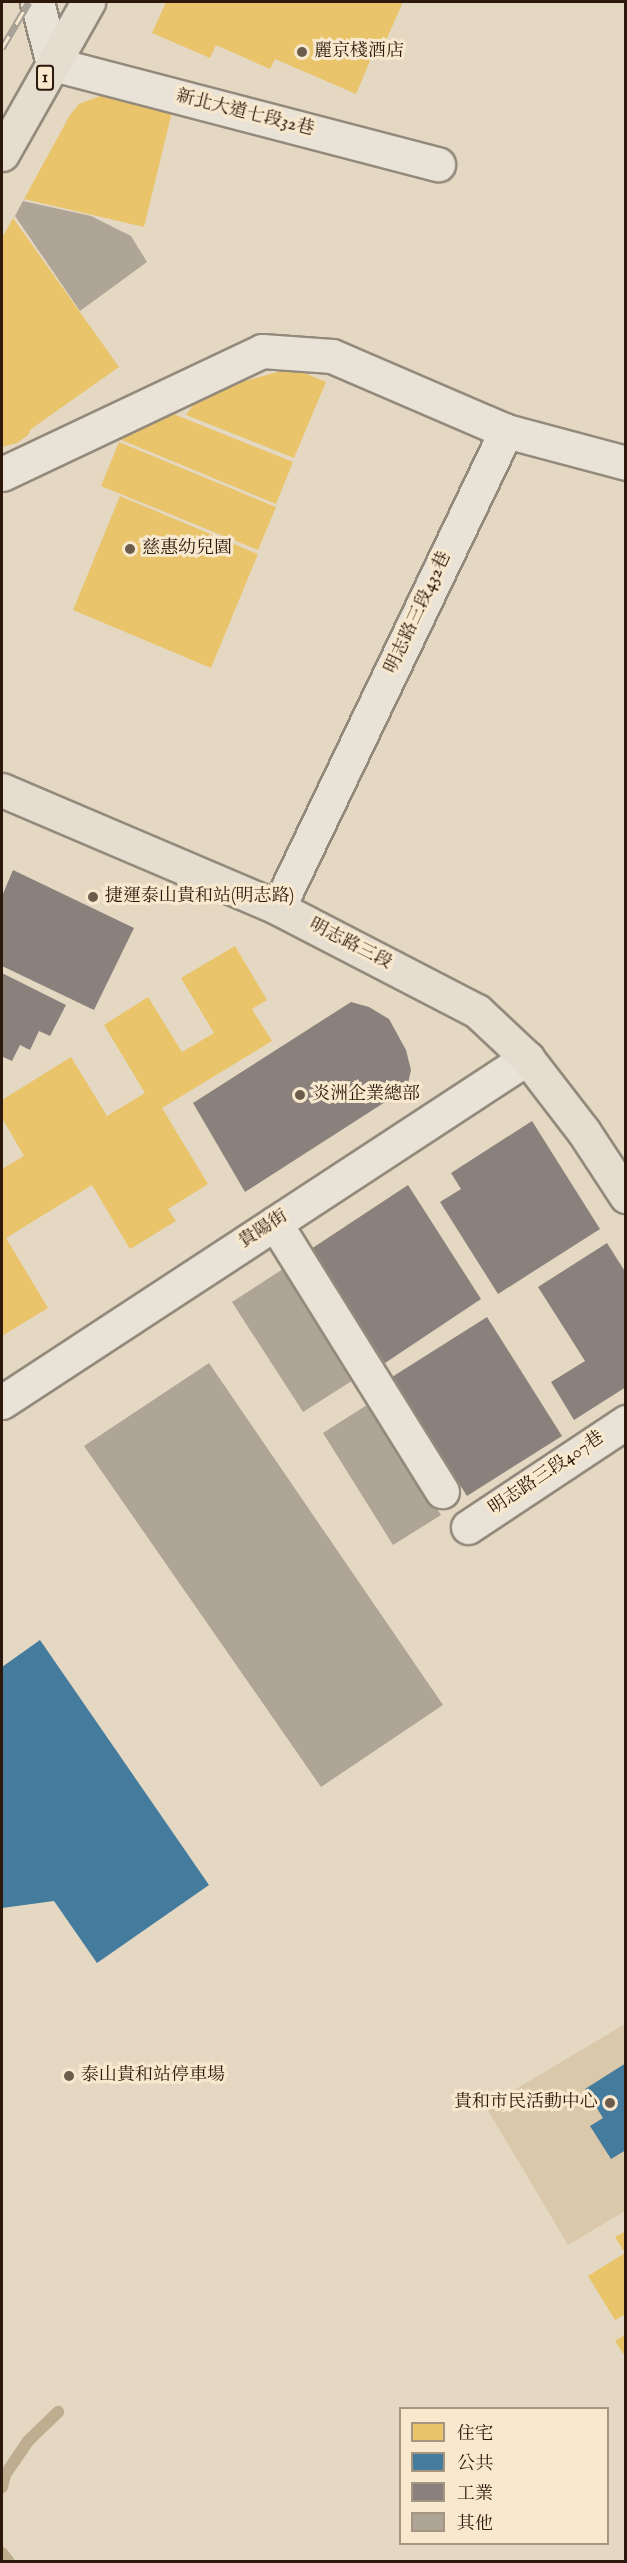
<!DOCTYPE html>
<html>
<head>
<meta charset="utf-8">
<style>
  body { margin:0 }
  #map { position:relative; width:627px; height:2563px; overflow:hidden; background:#e4d8c2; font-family:"IM FELL English","Noto Serif TC",serif }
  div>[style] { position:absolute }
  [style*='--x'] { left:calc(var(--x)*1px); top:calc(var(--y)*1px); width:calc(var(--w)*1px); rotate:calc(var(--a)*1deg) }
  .green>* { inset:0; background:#dac8aa }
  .homes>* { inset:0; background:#e9c46a }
  .public>* { inset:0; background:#457b9d }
  .industry>* { inset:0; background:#8a817c }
  .stream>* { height:12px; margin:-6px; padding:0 6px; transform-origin:6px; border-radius:6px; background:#bfad90 }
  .building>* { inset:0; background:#afa597 }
  .roads { filter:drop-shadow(2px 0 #938a7c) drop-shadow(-2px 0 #938a7c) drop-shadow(0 2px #938a7c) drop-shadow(0 -2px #938a7c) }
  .minor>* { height:33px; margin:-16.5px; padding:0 16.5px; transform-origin:16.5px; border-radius:16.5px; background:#e9e2d7 }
  .major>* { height:33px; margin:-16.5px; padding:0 16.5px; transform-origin:16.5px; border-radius:16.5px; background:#e5ddd0 }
  .rail>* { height:7px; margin-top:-3.5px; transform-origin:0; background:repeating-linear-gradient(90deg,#f7e8ce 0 14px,#a59e94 0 28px); box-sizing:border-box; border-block:2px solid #a59e94 }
  .dots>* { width:16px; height:16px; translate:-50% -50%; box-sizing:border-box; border:3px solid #f7e8ce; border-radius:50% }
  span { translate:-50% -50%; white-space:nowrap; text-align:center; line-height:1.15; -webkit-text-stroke:6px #f7e8ce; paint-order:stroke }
  .shield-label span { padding:2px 4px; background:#f7e8ce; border:2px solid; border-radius:4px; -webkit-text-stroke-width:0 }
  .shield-label { font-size:16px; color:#2c190c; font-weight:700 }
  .poi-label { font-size:18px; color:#2c190c }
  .left { translate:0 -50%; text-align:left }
  .right { translate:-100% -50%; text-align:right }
  .street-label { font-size:18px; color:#2c190c }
  .frame { position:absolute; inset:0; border:3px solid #2c190c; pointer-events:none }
  .legend { position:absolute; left:399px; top:2407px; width:210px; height:138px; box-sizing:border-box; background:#f7e8ce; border:2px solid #a69580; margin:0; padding:8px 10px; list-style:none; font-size:18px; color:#2c190c }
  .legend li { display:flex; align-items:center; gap:12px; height:30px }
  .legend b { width:30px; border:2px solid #a69580 }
</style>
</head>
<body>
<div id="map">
  <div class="green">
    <i style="clip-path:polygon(625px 2024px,625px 2211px,568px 2245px,486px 2107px)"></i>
  </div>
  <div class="homes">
    <i style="clip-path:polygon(166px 2px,403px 2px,384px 45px,378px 42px,356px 94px,275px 59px,270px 69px,216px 45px,210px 58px,152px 33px)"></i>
    <i style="clip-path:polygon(103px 95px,172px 112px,144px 227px,24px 199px,70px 115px,79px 104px)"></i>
    <i style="clip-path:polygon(13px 218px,119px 367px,31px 429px,28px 435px,17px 443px,2px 447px,2px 238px)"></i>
    <i style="clip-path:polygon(292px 368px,326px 382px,294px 458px,186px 415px,202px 393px)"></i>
    <i style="clip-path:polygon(166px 411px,293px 462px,276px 504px,119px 439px)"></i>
    <i style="clip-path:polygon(119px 442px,276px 507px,258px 550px,101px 486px)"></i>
    <i style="clip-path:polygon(120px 496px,258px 554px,211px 668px,73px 610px)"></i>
    <i style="clip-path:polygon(235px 946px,267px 1000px,252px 1009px,272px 1041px,162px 1108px,208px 1184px,168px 1209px,176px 1221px,130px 1249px,92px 1185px,6px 1238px,48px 1308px,2px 1336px,2px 1169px,24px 1156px,2px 1118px,2px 1100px,71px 1057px,107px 1116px,145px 1093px,104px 1025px,148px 997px,182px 1052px,214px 1033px,181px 978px)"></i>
    <i style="clip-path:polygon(626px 2231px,626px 2318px,624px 2315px,615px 2320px,588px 2276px,625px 2253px,615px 2237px)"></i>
    <i style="clip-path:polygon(626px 2334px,626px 2358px,615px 2341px)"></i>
  </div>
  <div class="public">
    <i style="clip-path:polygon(40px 1640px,209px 1885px,97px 1963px,54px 1901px,2px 1908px,2px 1667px)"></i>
    <i style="clip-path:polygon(626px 2063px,626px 2150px,611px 2159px,590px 2126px,603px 2118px,585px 2089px)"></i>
  </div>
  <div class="industry">
    <i style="clip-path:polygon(13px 870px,134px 928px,94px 1010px,2px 966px,2px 896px)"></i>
    <i style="clip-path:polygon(2px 973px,66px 1005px,50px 1036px,39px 1031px,30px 1050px,20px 1045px,12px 1061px,3px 1057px,2px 1061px)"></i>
    <i style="clip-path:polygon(351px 1002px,369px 1007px,389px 1019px,406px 1050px,411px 1070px,407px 1088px,245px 1192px,193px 1103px)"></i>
    <i style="clip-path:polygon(532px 1121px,600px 1229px,498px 1294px,440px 1202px,461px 1189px,451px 1173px)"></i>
    <i style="clip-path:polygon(408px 1185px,481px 1299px,385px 1363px,311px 1249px)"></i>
    <i style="clip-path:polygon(607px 1243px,626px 1273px,626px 1387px,574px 1420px,551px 1382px,585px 1361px,538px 1287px)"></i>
    <i style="clip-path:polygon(487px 1317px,562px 1436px,467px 1496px,392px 1377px)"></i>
  </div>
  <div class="stream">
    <i style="--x:2;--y:2487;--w:12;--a:-76"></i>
    <i style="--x:5;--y:2475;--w:41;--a:-55.9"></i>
    <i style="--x:28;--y:2441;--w:42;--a:-44"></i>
    <i style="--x:2;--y:2553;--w:11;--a:52"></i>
  </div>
  <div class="building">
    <i style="clip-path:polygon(23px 201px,91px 216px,131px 236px,147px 262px,80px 311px,15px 216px)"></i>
    <i style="clip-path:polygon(286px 1267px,358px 1377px,303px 1412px,232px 1302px)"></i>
    <i style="clip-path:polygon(209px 1363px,443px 1705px,321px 1787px,84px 1446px)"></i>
    <i style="clip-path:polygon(370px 1403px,441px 1515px,393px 1545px,323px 1433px)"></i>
  </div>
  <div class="roads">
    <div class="minor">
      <i style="--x:37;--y:2;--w:64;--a:75.5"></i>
      <i style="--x:53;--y:64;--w:398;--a:14.6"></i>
      <i style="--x:2;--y:474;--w:288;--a:-25.3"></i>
      <i style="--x:262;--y:351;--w:70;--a:4.1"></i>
      <i style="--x:332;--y:356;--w:189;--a:23.3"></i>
      <i style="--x:278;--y:908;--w:529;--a:-64.45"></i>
      <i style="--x:506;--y:431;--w:124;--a:14.9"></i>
      <i style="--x:275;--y:1223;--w:316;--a:58.1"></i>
      <i style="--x:2;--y:1402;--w:628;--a:-33.23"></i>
      <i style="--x:468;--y:1527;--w:190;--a:-33.6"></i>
    </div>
    <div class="major">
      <i style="--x:2;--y:154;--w:175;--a:-60.5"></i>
      <i style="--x:2;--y:790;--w:300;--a:23.1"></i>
      <i style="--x:278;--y:908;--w:224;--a:27.4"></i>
      <i style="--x:477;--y:1011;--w:69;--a:43.2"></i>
      <i style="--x:527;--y:1058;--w:93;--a:52.4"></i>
      <i style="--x:584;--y:1132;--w:77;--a:56.7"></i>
    </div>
  </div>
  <div class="rail">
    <i style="--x:2;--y:48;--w:53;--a:-59.6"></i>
  </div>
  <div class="dots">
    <i style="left:302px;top:52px;background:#6c5c4c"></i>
    <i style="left:130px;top:549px;background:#6c5c4c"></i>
    <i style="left:93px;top:897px;background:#6c5c4c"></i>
    <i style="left:300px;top:1095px;background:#6c5c4c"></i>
    <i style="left:69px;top:2076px;background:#6c5c4c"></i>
    <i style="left:610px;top:2103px;background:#6c5c4c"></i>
  </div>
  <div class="shield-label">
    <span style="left:45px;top:78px">1</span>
  </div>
  <div class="poi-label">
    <span class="left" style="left:314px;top:52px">麗京棧酒店</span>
    <span class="left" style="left:142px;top:549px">慈惠幼兒園</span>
    <span class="left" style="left:105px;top:897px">捷運泰山貴和站(明志路)</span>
    <span class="left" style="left:312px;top:1095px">炎洲企業總部</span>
    <span class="left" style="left:81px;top:2076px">泰山貴和站停車場</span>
    <span class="right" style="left:598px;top:2103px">貴和市民活動中心</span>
  </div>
  <div class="street-label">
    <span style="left:245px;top:114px;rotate:14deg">新北大道七段32巷</span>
    <span style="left:419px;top:613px;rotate:-65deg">明志路三段432巷</span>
    <span style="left:350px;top:945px;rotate:27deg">明志路三段</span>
    <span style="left:264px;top:1230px;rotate:-33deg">貴陽街</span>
    <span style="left:547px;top:1474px;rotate:-34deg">明志路三段407巷</span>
  </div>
  <div class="frame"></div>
  <ul class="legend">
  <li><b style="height:16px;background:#e9c46a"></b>住宅</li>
  <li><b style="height:16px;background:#457b9d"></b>公共</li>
  <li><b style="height:16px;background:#8a817c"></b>工業</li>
  <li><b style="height:16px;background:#afa597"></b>其他</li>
  </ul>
</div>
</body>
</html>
